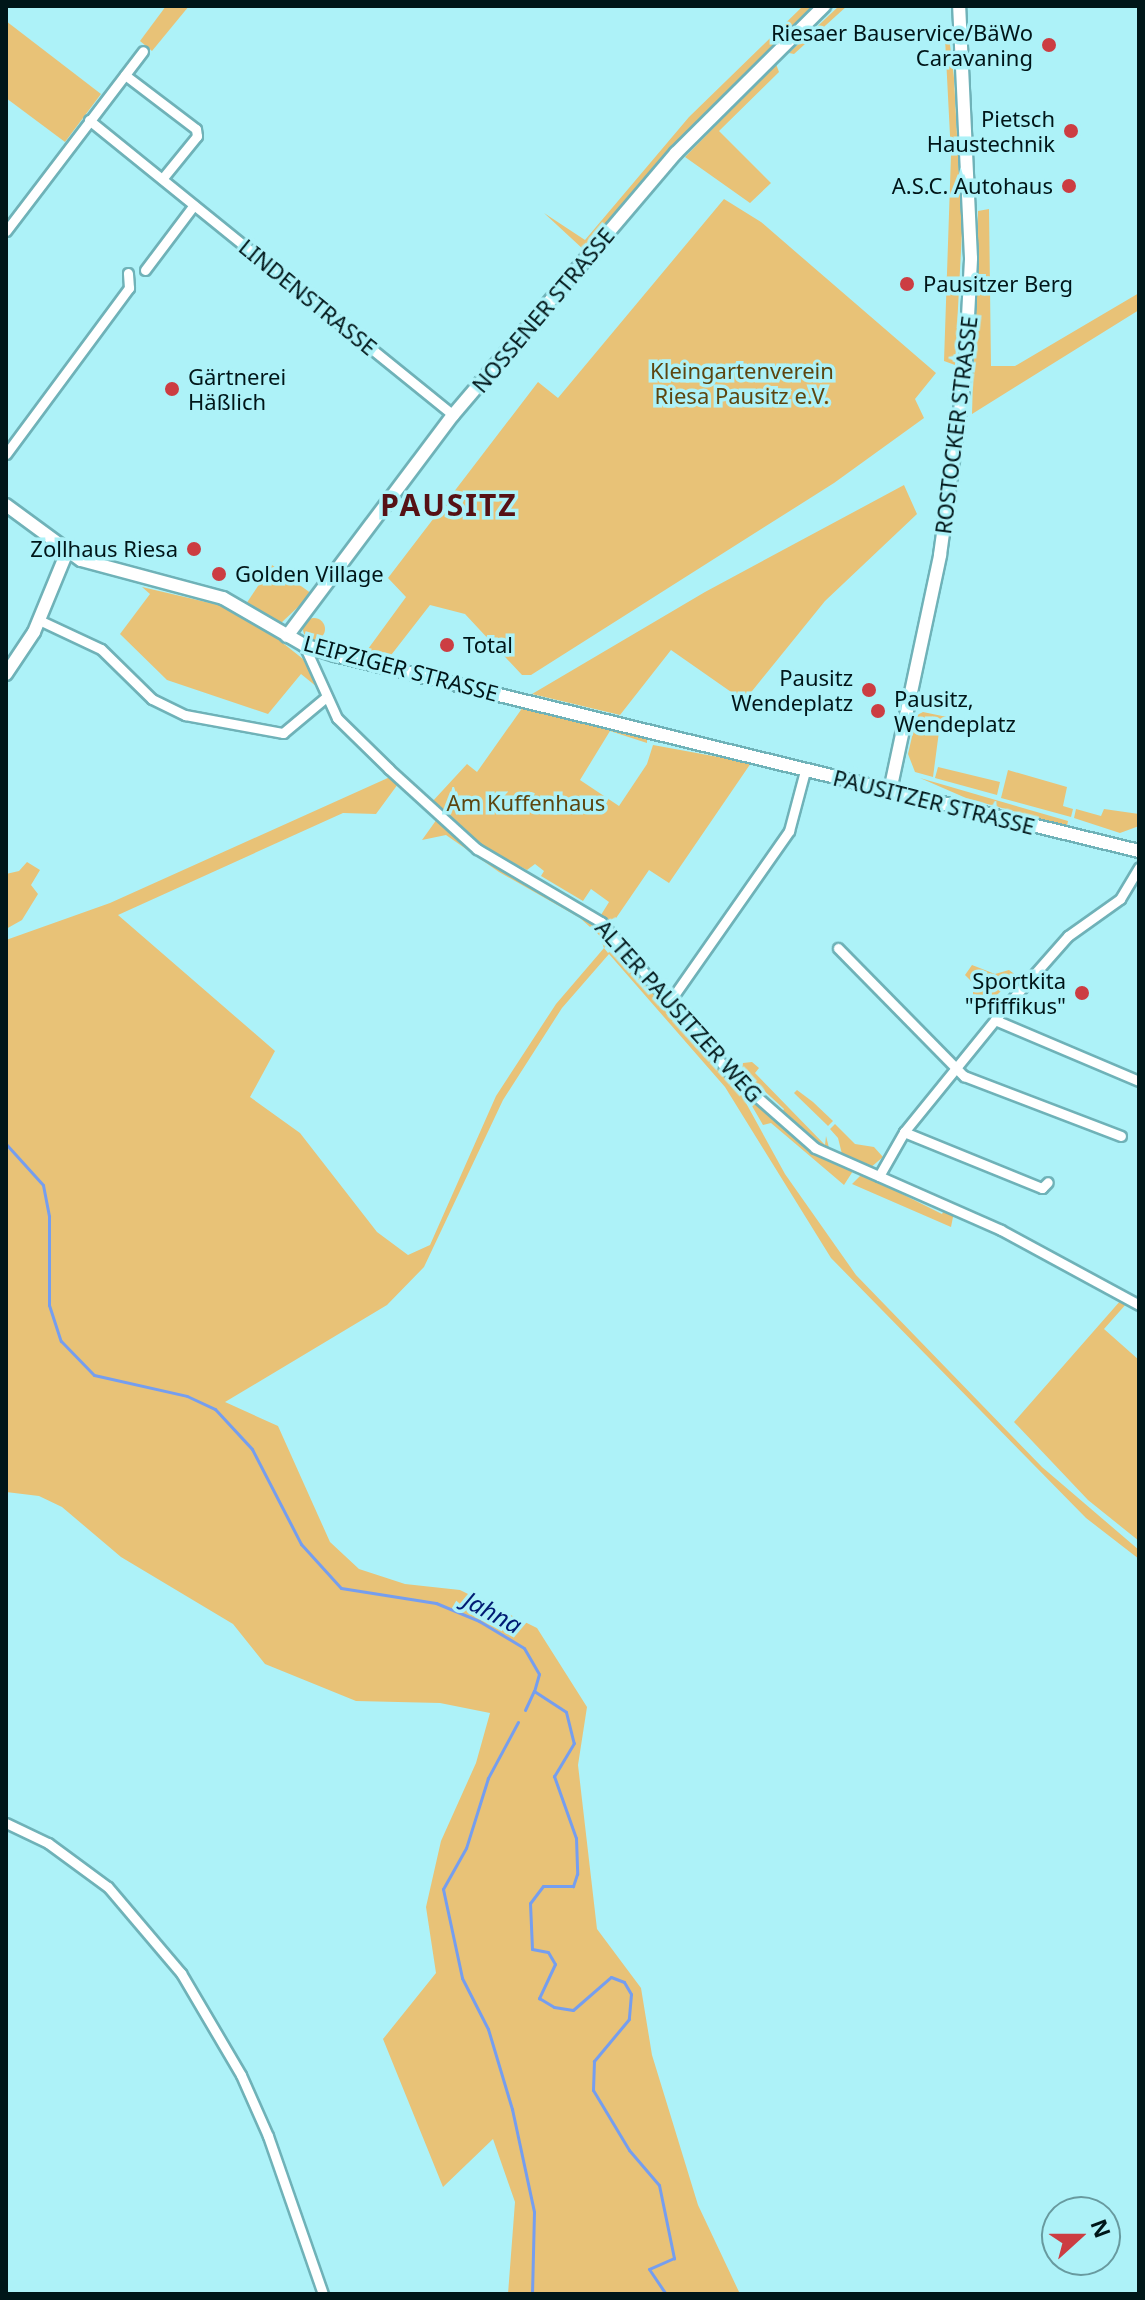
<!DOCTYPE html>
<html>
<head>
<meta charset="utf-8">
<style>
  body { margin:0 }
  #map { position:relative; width:1145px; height:2300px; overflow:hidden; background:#adf2f8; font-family:"Noto Sans",sans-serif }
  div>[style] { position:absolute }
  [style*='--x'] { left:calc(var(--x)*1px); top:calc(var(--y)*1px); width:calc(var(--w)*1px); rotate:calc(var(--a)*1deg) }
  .green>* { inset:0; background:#e8c277 }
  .round { border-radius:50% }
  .stream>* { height:3px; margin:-1.5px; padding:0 1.5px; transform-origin:1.5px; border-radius:1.5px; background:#759eef }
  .roads { filter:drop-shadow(2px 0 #6fb2b8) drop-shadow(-2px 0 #6fb2b8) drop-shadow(0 2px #6fb2b8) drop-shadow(0 -2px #6fb2b8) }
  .street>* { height:9px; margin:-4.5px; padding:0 4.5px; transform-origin:4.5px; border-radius:4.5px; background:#fff }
  .secondary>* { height:12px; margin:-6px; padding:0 6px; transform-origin:6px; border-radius:6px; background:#fff }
  .dots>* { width:22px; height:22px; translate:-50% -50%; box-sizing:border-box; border:4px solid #adf2f8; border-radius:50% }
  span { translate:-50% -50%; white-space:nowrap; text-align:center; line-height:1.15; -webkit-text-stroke:7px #adf2f8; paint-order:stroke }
  .poi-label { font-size:22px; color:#001619 }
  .right { translate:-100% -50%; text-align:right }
  .left { translate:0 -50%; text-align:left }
  .street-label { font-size:22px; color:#001619 }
  .park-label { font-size:22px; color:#5d450f }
  .water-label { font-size:24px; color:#001c73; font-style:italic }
  .district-label { font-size:30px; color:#561115; font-weight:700; letter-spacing:2px }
  .frame { position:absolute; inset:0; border:8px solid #001619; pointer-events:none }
  .north { position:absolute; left:1041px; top:2196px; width:80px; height:80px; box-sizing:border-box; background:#adf2f8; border:2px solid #689a9f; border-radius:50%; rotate:69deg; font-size:22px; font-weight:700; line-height:32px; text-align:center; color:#001619 }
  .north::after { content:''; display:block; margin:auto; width:28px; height:36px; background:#cc3d42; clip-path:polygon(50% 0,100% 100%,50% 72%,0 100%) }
</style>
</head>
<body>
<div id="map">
  <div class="green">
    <i style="clip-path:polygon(166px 6px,189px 6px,152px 51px,140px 41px)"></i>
    <i style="clip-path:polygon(803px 6px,812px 6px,669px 149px,584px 250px,544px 213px,585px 240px,689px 117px)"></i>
    <i style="clip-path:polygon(839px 6px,847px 6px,794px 54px,789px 53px)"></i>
    <i style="clip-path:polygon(6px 21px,101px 94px,65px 142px,6px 98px)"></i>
    <i style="clip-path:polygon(926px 28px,948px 28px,954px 78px,962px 232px,955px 365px,944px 361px,951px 155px,945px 38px)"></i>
    <i style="clip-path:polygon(776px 64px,779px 72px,719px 131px,771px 183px,750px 203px,685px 157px)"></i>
    <i style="clip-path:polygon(724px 199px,761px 222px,936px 373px,915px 399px,924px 418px,834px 483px,531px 675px,522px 675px,465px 614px,430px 605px,388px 659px,371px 655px,368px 649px,406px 597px,388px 578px,538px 382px,558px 398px)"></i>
    <i style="clip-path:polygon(989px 209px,991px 366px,1015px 366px,1139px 293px,1139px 310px,972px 414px,978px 211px)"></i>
    <i style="clip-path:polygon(904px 485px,917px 514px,825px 601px,744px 701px,671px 650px,620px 715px,532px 694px,705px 592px)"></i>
    <i style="clip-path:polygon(272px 565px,312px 594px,281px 623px,246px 604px)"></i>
    <i style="clip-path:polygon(142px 587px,223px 606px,269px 632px,303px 659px,317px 687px,301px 674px,268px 714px,167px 680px,120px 634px,150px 594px)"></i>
    <i class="round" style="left:303px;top:618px;width:22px;height:22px"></i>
    <i style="clip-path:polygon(523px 707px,647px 737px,647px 743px,610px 731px,580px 780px,619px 806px,647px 764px,653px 745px,751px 763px,669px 883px,649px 870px,612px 924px,601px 915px,609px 902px,591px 889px,583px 901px,541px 876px,544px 871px,535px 864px,527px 870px,481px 846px,431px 803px,467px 764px,477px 772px)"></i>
    <i style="clip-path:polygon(923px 712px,947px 717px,945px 724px,940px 724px,933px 777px,915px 772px,908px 754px,917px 715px)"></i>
    <i style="clip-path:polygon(938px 767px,1000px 782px,997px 795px,935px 778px)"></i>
    <i style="clip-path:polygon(1008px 770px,1067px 787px,1063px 806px,1073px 809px,1071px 817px,1001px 798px)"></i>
    <i style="clip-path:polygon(390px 777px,398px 784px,376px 814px,343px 813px,118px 915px,275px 1051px,250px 1097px,300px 1133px,377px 1232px,408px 1255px,430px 1245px,496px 1096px,556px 1004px,604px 948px,599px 935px,580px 918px,499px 872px,446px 835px,422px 840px,437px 819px,461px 840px,589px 917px,613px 940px,604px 948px,608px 953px,618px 944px,735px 1083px,785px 1174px,856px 1275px,1042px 1467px,1139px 1550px,1139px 1559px,1086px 1518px,831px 1258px,725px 1087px,609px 954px,562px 1008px,503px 1100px,424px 1267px,387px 1305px,225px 1402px,278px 1426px,330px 1542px,359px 1569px,405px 1584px,460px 1590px,537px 1628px,587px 1707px,578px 1765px,597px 1929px,641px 1988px,652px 2055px,698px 2205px,740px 2294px,508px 2294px,515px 2202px,493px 2139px,443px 2187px,383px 2039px,436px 1973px,426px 1907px,441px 1841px,476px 1763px,490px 1713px,440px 1703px,356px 1701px,265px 1664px,233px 1624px,121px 1557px,62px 1507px,39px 1496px,6px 1492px,6px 940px,110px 903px)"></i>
    <i style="clip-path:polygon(920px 778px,1068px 821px,1067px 826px,966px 798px)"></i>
    <i style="clip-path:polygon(1076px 809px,1101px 816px,1104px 809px,1139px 814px,1139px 826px,1120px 833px,1074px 818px)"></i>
    <i style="clip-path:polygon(27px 862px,40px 870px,31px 885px,38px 894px,22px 920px,6px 929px,6px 874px,19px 871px)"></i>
    <i style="clip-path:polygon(972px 965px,995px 974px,1009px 970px,1017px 976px,983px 1008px,973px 999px,973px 983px,965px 975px)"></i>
    <i style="clip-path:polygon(752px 1062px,759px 1068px,755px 1073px,825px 1145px,826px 1136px,829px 1148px,816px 1144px,781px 1114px,784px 1109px,745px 1073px,740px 1078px,743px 1063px)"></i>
    <i style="clip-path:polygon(797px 1090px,813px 1102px,833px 1121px,828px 1126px,794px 1093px)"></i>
    <i style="clip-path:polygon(745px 1094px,817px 1154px,853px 1171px,844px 1185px,771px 1123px,763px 1125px)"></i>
    <i style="clip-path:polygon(835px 1124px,855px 1144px,874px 1147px,883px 1157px,870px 1168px,843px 1158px,838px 1138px,830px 1129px)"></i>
    <i style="clip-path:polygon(862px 1174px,942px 1214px,945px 1208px,954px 1212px,951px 1227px,852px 1184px)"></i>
    <i style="clip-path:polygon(1121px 1300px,1127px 1303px,1104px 1329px,1139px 1360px,1139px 1541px,1088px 1500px,1014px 1422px)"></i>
  </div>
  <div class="stream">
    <i style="--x:6;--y:1144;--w:55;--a:47.9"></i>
    <i style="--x:43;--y:1185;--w:32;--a:79"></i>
    <i style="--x:49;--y:1216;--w:89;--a:90"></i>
    <i style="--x:49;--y:1305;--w:38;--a:72"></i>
    <i style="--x:61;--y:1341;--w:47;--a:45.9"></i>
    <i style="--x:94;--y:1375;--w:95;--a:12.7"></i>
    <i style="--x:187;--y:1396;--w:31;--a:25"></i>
    <i style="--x:215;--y:1409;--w:54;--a:47.2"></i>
    <i style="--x:252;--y:1449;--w:107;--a:62.7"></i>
    <i style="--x:301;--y:1544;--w:59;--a:47.7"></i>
    <i style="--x:341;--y:1588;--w:96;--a:9"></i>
    <i style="--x:436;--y:1603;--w:47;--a:22.7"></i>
    <i style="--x:479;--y:1621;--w:52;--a:31"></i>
    <i style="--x:524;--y:1648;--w:30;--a:60"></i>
    <i style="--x:539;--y:1674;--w:18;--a:106"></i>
    <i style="--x:534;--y:1691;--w:38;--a:33"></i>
    <i style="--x:566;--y:1712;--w:32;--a:76"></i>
    <i style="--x:574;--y:1743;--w:39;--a:121"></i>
    <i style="--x:554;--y:1776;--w:66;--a:70.5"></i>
    <i style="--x:576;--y:1838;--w:36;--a:88"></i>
    <i style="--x:577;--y:1874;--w:13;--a:108"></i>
    <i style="--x:573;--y:1886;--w:30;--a:180"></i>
    <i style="--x:543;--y:1886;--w:21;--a:127"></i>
    <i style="--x:530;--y:1903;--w:46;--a:87.5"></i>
    <i style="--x:532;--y:1949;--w:16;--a:11"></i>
    <i style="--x:548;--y:1952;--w:14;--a:60"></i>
    <i style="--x:555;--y:1964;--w:38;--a:115"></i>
    <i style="--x:539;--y:1998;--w:17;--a:31"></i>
    <i style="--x:554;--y:2007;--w:19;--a:9"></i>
    <i style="--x:573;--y:2010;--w:50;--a:-41"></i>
    <i style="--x:611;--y:1977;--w:14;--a:21"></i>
    <i style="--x:624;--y:1982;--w:14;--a:60"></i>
    <i style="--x:631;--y:1994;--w:25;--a:95"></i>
    <i style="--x:629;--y:2019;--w:55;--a:129.8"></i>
    <i style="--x:594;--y:2061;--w:29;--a:92"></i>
    <i style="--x:593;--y:2090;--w:70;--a:59"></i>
    <i style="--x:629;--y:2150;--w:46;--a:49.4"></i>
    <i style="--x:659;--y:2185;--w:75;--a:78.4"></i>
    <i style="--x:674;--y:2258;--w:27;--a:156"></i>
    <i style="--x:649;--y:2269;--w:30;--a:56"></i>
    <i style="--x:525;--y:1710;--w:21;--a:-65"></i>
    <i style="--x:518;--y:1722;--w:64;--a:118.2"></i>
    <i style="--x:488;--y:1778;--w:73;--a:107.4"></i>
    <i style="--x:466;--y:1848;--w:47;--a:119.3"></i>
    <i style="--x:443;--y:1889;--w:91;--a:77.9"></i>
    <i style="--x:462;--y:1978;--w:57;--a:63"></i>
    <i style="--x:488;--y:2029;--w:84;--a:73.3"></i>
    <i style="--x:512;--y:2109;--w:105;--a:77.9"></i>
    <i style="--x:534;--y:2212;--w:82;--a:91.4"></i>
  </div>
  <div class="roads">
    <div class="street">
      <i style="--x:125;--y:75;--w:89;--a:37.3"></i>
      <i style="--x:196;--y:129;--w:7;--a:82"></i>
      <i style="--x:197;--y:136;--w:55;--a:129.1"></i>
      <i style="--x:89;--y:120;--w:469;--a:39"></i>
      <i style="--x:6;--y:231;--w:226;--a:-52.7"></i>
      <i style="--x:145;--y:270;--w:81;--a:-53"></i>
      <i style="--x:6;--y:454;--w:207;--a:-53.5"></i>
      <i style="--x:129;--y:288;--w:15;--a:-94"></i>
      <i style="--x:39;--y:620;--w:68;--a:25.1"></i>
      <i style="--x:101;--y:649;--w:71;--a:44.4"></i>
      <i style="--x:152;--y:699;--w:37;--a:26"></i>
      <i style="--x:185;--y:715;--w:100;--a:10.4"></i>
      <i style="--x:283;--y:733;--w:55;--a:-39.8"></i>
      <i style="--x:304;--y:645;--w:80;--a:65.7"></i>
      <i style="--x:337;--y:718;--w:73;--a:44.4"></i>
      <i style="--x:389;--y:769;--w:119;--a:42.3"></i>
      <i style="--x:477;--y:849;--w:144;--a:30.5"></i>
      <i style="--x:601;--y:922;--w:199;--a:49.5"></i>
      <i style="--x:730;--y:1073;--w:113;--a:41.4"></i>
      <i style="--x:815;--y:1148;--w:203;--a:23.8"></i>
      <i style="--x:1001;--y:1230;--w:157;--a:28.5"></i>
      <i style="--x:838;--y:948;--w:180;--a:45.5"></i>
      <i style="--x:964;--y:1076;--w:168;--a:20.9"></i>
      <i style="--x:670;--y:1001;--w:208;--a:-55"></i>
      <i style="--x:789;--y:831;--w:62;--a:-75.1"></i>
      <i style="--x:995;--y:1020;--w:156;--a:23"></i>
      <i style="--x:904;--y:1132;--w:149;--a:22.1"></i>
      <i style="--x:1042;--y:1188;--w:8;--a:-45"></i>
      <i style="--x:879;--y:1176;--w:51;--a:-60.4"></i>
      <i style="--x:904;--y:1132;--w:165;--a:-50.9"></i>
      <i style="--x:1008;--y:1004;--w:91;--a:-48.6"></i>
      <i style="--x:1068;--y:936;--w:64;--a:-35.4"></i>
      <i style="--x:1120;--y:899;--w:37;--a:-59"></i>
      <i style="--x:6;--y:1823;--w:47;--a:25.5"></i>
      <i style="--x:48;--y:1843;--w:74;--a:36.3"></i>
      <i style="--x:108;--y:1887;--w:113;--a:49.7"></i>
      <i style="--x:181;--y:1973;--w:118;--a:59.5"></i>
      <i style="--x:241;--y:2075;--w:67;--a:66.1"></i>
      <i style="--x:268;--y:2136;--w:167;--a:70.8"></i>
    </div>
    <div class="secondary">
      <i style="--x:6;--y:505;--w:93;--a:36.3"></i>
      <i style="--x:81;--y:560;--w:147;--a:15"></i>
      <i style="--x:223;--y:598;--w:94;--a:30.1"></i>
      <i style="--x:304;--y:645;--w:33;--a:18"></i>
      <i style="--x:335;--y:655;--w:828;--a:13.7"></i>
      <i style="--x:287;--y:636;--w:276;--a:-53.1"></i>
      <i style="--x:453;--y:415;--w:344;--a:-49.6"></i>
      <i style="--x:676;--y:153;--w:209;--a:-44.8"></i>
      <i style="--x:6;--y:674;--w:50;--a:-56.3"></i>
      <i style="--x:34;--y:632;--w:87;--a:-67.6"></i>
      <i style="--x:890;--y:791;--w:241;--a:-78"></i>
      <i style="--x:940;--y:555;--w:183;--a:-82.1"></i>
      <i style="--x:965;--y:374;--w:116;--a:-87"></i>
      <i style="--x:971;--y:258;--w:252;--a:-92.7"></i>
    </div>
  </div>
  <div class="dots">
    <i style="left:1049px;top:45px;background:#cc3d42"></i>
    <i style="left:1071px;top:131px;background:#cc3d42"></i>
    <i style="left:1069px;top:186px;background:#cc3d42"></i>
    <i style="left:907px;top:284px;background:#cc3d42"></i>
    <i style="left:172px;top:389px;background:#cc3d42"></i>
    <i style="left:194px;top:549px;background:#cc3d42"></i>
    <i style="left:219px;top:574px;background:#cc3d42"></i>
    <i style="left:447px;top:645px;background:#cc3d42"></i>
    <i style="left:869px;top:690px;background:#cc3d42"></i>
    <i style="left:878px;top:711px;background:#cc3d42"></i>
    <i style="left:1082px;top:993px;background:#cc3d42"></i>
  </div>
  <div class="poi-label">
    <span class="right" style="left:1033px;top:45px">Riesaer Bauservice/BäWo<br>Caravaning</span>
    <span class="right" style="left:1055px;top:131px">Pietsch<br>Haustechnik</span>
    <span class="right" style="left:1053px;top:186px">A.S.C. Autohaus</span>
    <span class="left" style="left:923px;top:284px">Pausitzer Berg</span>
    <span class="left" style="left:188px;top:389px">Gärtnerei<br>Häßlich</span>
    <span class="right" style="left:178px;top:549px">Zollhaus Riesa</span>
    <span class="left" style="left:235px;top:574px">Golden Village</span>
    <span class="left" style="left:463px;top:645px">Total</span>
    <span class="right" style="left:853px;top:690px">Pausitz<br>Wendeplatz</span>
    <span class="left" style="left:894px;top:711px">Pausitz,<br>Wendeplatz</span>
    <span class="right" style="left:1066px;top:993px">Sportkita<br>"Pfiffikus"</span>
  </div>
  <div class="street-label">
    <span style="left:308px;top:297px;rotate:39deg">LINDENSTRASSE</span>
    <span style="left:543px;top:310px;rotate:-50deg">NOSSENER STRASSE</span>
    <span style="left:956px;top:425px;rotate:-83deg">ROSTOCKER STRASSE</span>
    <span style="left:401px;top:668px;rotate:15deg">LEIPZIGER STRASSE</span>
    <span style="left:934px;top:802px;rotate:14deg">PAUSITZER STRASSE</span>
    <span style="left:679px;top:1011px;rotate:48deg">ALTER PAUSITZER WEG</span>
  </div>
  <div class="park-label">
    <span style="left:742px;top:383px">Kleingartenverein<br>Riesa Pausitz e.V.</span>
    <span style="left:526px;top:803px">Am Kuffenhaus</span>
  </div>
  <div class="water-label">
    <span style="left:493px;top:1612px;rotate:28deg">Jahna</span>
  </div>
  <div class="district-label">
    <span style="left:449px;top:505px">PAUSITZ</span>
  </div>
  <div class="frame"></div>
  <div class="north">N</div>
</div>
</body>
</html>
